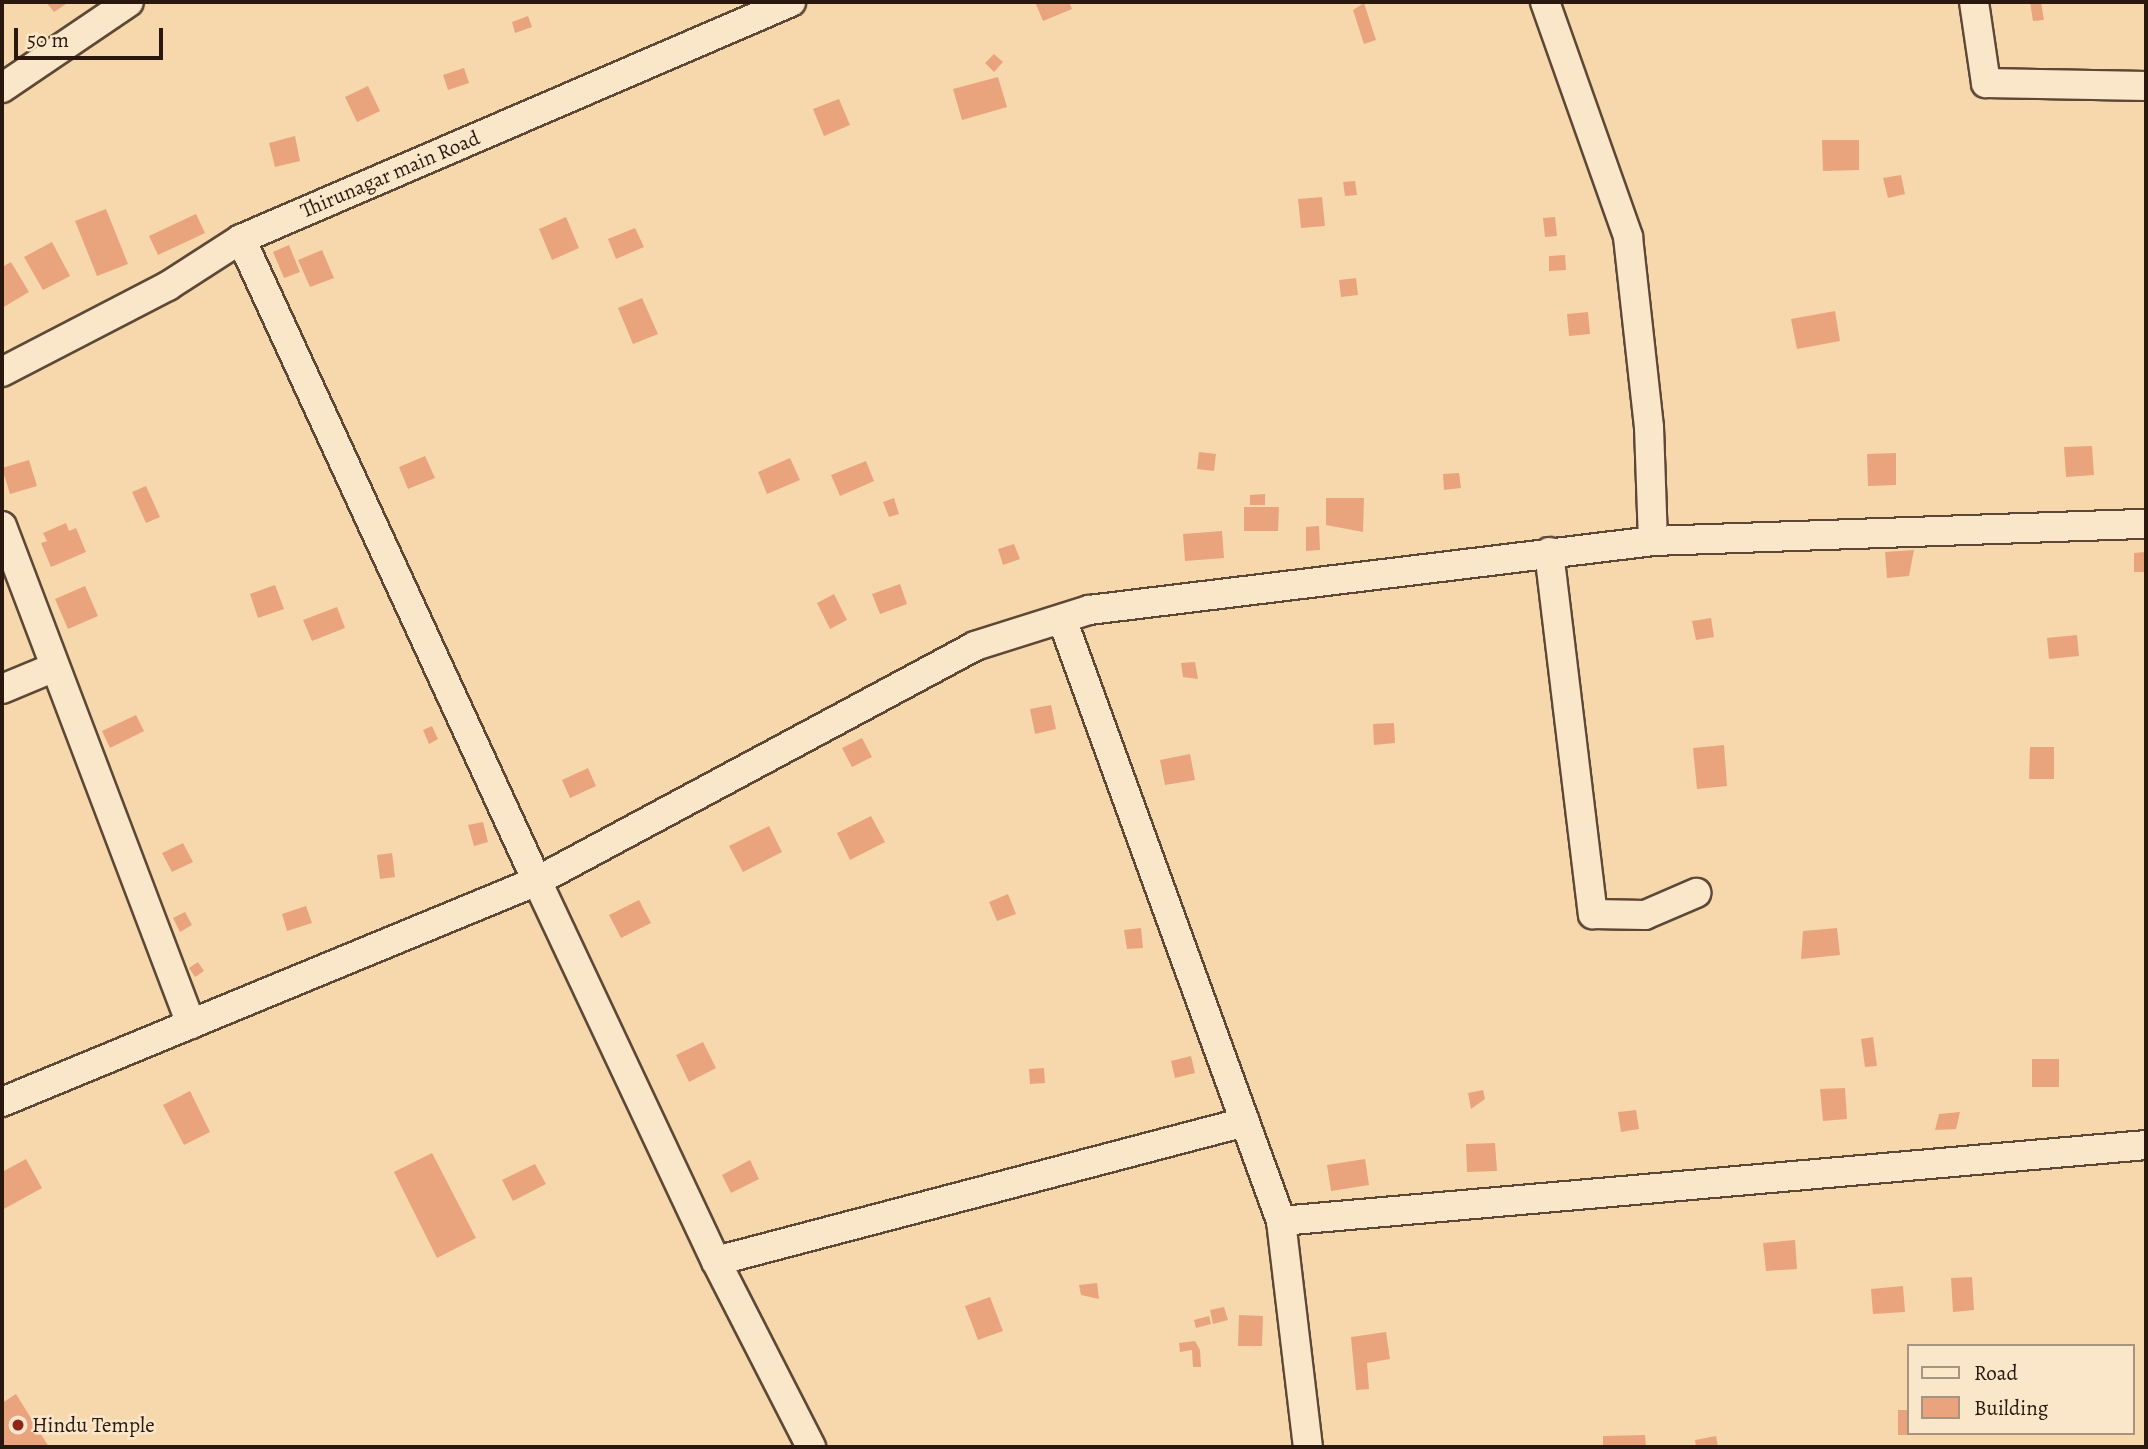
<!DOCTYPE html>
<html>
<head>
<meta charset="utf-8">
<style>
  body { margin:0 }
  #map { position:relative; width:2148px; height:1449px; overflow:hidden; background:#f7d8ac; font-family:Alegreya,serif }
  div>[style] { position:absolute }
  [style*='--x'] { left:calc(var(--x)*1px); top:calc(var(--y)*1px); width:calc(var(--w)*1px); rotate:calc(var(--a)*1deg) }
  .building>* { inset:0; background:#e9a47e }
  .roads { filter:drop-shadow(2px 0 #5d4836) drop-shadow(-2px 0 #5d4836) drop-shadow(0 2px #5d4836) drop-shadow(0 -2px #5d4836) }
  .minor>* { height:28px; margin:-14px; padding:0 14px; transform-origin:14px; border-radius:14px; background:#fae6c9 }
  .dots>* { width:19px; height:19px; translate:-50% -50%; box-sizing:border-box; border:4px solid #fae6c9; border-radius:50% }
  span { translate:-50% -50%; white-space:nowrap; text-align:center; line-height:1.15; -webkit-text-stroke:5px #fae6c9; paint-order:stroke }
  .street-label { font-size:21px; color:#2a180f }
  .poi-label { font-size:21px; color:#2a180f }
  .left { translate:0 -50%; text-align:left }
  .frame { position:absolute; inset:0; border:4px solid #2a180f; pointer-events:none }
  .legend { position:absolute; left:1907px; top:1344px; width:228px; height:91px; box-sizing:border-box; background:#fae6c9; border:2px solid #a7947f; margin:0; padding:9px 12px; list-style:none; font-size:21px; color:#2a180f }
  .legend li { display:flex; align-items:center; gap:14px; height:35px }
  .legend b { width:35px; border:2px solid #a7947f }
  .scale { position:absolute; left:14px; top:28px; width:149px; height:32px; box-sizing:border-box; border:4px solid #2a180f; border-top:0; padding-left:9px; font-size:21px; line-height:24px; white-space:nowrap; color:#2a180f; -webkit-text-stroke:5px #fae6c9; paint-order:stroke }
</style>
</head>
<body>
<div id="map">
  <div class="building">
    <i style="clip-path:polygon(46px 2px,69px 2px,54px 12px)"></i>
    <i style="clip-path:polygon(1035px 2px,1069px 2px,1072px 9px,1043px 21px)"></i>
    <i style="clip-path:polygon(2030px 2px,2041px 2px,2044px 20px,2033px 21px)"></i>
    <i style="clip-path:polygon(1364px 3px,1376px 40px,1364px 44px,1353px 10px)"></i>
    <i style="clip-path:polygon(528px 16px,532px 27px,515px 33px,512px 22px)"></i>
    <i style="clip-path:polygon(994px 54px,1003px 62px,994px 72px,985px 63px)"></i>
    <i style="clip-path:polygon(464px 68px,469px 83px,448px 90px,443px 75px)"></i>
    <i style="clip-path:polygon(998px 77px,1007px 107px,962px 120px,953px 89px)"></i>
    <i style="clip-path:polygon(368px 86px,380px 111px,357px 122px,345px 97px)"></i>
    <i style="clip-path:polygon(839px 99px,850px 125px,824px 136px,813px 109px)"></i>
    <i style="clip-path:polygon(295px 136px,300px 161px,275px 167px,269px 143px)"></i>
    <i style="clip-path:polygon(1822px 140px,1859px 140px,1859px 170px,1823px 171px)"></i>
    <i style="clip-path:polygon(1901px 175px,1905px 194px,1888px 198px,1883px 178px)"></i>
    <i style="clip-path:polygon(1355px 181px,1357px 195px,1345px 196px,1343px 182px)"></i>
    <i style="clip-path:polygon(1322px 197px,1325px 226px,1301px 228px,1298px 199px)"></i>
    <i style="clip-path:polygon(106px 209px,128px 264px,97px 276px,75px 221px)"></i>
    <i style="clip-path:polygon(196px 214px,205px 233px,158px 255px,149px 236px)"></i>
    <i style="clip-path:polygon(566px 217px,579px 248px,552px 260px,539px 229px)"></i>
    <i style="clip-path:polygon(1555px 217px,1557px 236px,1545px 237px,1543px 218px)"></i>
    <i style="clip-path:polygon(635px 228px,644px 247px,616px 259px,608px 239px)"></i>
    <i style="clip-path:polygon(52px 242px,70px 276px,43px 290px,24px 257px)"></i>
    <i style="clip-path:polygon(289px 245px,300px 272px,284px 278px,273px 252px)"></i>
    <i style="clip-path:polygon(322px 250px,334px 278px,310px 287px,298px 260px)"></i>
    <i style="clip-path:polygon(1565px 255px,1566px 270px,1549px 271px,1549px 256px)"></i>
    <i style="clip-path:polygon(11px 262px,29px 292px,2px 308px,2px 267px)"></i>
    <i style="clip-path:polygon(1356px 278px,1358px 295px,1341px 297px,1339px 280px)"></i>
    <i style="clip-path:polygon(642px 298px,658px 334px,633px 344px,618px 308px)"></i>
    <i style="clip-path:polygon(1835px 311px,1840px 341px,1797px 349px,1791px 319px)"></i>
    <i style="clip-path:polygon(1588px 312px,1590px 334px,1569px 336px,1567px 314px)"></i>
    <i style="clip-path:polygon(2092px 446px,2094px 475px,2066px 477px,2064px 447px)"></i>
    <i style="clip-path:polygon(1199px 452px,1216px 454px,1214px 471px,1197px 469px)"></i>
    <i style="clip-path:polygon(1896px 453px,1896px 485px,1868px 486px,1867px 454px)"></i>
    <i style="clip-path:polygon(425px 456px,435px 478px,408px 489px,399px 467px)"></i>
    <i style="clip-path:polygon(790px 458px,800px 480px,767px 494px,758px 472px)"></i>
    <i style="clip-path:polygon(29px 460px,37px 486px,10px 494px,2px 468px)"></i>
    <i style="clip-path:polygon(866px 461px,874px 481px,840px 496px,831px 475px)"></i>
    <i style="clip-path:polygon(1459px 473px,1461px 488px,1444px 490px,1443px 474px)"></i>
    <i style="clip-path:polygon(146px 486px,160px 517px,146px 523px,132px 492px)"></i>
    <i style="clip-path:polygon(1265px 494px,1265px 505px,1250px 505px,1250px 495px)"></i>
    <i style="clip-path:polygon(894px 498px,899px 514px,889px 517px,883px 502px)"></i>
    <i style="clip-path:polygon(1326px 498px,1364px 498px,1363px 532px,1326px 525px)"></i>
    <i style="clip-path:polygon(1244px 507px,1279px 507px,1278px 531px,1244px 531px)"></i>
    <i style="clip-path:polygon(66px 523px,69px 531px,76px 528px,86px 552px,51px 567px,41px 543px,47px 541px,43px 533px)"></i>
    <i style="clip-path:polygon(1319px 526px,1320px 550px,1306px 551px,1306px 527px)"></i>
    <i style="clip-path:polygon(1222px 531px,1224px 558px,1185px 561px,1183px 534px)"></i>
    <i style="clip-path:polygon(1014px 544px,1020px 559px,1003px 565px,998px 549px)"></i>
    <i style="clip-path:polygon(1914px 550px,1909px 576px,1887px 578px,1885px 552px)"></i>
    <i style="clip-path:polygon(2145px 552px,2146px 572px,2134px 572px,2134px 553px)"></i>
    <i style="clip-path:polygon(900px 584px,907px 604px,880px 614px,872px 594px)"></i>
    <i style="clip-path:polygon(275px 585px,284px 609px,258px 618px,250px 594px)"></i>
    <i style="clip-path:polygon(85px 586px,98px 616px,68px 629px,55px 599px)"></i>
    <i style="clip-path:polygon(834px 594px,847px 620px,830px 629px,817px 603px)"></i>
    <i style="clip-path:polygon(337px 607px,345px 628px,312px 641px,303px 620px)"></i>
    <i style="clip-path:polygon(1711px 618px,1714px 637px,1696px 640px,1692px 621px)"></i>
    <i style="clip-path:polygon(2077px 635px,2079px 656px,2049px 659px,2047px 638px)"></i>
    <i style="clip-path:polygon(1195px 662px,1198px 679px,1183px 677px,1181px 663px)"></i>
    <i style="clip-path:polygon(1051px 705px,1056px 729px,1035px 734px,1030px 709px)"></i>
    <i style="clip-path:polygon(136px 715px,144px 731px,110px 748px,102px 731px)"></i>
    <i style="clip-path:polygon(1394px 723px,1395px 743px,1374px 745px,1373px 724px)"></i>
    <i style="clip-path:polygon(432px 726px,438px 739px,429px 744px,423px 730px)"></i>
    <i style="clip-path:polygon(862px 738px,872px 757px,852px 767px,842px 748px)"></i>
    <i style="clip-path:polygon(1724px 745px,1727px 786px,1697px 789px,1693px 748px)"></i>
    <i style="clip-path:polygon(2030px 747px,2054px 747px,2054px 779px,2029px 779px)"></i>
    <i style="clip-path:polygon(1190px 754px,1195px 780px,1165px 785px,1160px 760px)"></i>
    <i style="clip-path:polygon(588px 768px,596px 786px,570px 798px,562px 780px)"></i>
    <i style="clip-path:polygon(871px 816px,885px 842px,850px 860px,837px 833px)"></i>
    <i style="clip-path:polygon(483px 822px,488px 842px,474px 846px,468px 825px)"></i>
    <i style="clip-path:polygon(769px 826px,782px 852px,743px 872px,729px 846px)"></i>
    <i style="clip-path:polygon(183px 843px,193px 862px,172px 872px,162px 853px)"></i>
    <i style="clip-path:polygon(392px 853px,395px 877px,380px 879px,377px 855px)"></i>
    <i style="clip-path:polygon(1008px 894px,1016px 914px,997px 921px,989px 902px)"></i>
    <i style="clip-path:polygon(639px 900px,651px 923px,621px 938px,609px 915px)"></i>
    <i style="clip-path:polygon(306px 906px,312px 923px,287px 931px,282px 914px)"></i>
    <i style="clip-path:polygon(185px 912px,192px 925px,180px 932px,173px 918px)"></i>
    <i style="clip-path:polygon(1141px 928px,1143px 948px,1127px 949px,1124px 930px)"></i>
    <i style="clip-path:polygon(1837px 928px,1840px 955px,1801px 959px,1803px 931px)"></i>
    <i style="clip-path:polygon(198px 962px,204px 971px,195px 977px,189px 968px)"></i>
    <i style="clip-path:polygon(1873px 1037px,1877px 1066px,1865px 1067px,1861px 1039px)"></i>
    <i style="clip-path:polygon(703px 1042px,716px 1068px,689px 1082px,676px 1055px)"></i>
    <i style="clip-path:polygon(1191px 1056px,1195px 1073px,1175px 1078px,1171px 1061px)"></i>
    <i style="clip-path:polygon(2032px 1059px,2059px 1059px,2059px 1087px,2032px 1087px)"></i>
    <i style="clip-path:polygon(1044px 1068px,1045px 1083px,1030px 1084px,1029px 1069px)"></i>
    <i style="clip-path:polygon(1845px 1088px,1847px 1119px,1823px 1121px,1820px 1089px)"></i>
    <i style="clip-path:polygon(1483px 1090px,1485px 1099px,1471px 1109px,1468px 1093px)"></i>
    <i style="clip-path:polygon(190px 1091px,210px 1132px,184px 1145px,163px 1105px)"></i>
    <i style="clip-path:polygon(1636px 1110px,1639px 1129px,1621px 1132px,1618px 1112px)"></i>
    <i style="clip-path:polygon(1960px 1112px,1956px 1129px,1935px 1130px,1939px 1114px)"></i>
    <i style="clip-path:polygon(1495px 1143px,1497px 1171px,1467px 1172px,1466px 1144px)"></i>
    <i style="clip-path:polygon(432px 1153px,476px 1238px,437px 1258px,394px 1172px)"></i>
    <i style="clip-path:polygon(26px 1159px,42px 1188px,2px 1210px,2px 1172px)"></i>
    <i style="clip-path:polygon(1365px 1159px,1369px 1185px,1331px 1191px,1327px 1165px)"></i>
    <i style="clip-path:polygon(750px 1160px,759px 1179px,731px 1193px,722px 1175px)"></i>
    <i style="clip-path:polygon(535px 1164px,546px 1184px,513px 1201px,502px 1180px)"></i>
    <i style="clip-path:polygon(1795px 1240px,1797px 1269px,1766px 1271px,1763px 1243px)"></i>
    <i style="clip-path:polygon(1972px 1277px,1974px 1310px,1953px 1312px,1951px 1278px)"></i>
    <i style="clip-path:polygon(1097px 1283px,1099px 1299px,1081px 1295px,1079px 1285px)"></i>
    <i style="clip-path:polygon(1903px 1286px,1905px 1312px,1873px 1314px,1871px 1289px)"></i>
    <i style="clip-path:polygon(990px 1297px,1003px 1331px,978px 1340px,965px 1306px)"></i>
    <i style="clip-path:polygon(1224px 1307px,1228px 1320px,1213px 1324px,1210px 1310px)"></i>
    <i style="clip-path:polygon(1239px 1315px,1263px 1316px,1262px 1346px,1238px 1346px)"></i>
    <i style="clip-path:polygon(1209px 1316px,1211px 1324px,1196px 1328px,1194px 1320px)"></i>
    <i style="clip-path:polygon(1386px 1332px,1390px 1359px,1367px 1363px,1369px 1389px,1356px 1390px,1351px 1337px)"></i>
    <i style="clip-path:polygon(1195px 1341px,1200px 1350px,1201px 1367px,1193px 1367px,1192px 1350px,1180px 1352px,1179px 1343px)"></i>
    <i style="clip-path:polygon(16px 1394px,49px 1447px,2px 1447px,2px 1403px)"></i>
    <i style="clip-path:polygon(1898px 1410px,1908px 1410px,1908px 1435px,1898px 1435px)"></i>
    <i style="clip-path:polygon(1645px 1435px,1646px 1447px,1603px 1447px,1603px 1436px)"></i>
    <i style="clip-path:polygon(1716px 1436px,1718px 1447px,1696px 1447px,1695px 1440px)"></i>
  </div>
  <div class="roads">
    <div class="minor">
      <i style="--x:1545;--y:2;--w:249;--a:70.5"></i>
      <i style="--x:1628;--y:237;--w:191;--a:83.7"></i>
      <i style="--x:1649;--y:427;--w:114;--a:88"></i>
      <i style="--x:1974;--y:2;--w:82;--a:81.6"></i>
      <i style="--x:1986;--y:83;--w:160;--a:1.1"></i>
      <i style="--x:2;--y:88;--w:153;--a:-34.1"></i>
      <i style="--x:241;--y:239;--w:707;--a:65.25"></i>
      <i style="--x:537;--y:881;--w:420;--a:64.8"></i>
      <i style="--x:716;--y:1261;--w:209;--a:62.9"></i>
      <i style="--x:2;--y:372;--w:187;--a:-27.4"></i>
      <i style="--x:168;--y:286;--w:87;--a:-32.8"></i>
      <i style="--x:241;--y:239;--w:599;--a:-23.31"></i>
      <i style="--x:2;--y:526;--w:533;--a:69.22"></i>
      <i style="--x:1549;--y:552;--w:365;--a:83.1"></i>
      <i style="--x:1593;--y:914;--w:52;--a:1.1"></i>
      <i style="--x:1645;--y:915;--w:56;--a:-23.3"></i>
      <i style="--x:1062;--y:619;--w:641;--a:70.01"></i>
      <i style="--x:1281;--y:1221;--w:228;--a:83.2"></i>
      <i style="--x:2;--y:689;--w:57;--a:-22.5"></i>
      <i style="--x:2;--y:1102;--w:579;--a:-22.44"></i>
      <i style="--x:537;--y:881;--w:497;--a:-28.2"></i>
      <i style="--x:975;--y:646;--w:120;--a:-17.5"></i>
      <i style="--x:1089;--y:610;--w:568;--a:-6.97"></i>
      <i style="--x:1653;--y:541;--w:493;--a:-2"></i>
      <i style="--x:1281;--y:1221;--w:868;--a:-5.02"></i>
      <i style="--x:716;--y:1261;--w:547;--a:-14.72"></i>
    </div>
  </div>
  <div class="dots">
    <i style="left:18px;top:1425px;background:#8f2418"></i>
  </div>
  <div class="street-label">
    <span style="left:390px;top:174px;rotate:-23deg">Thirunagar main Road</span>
  </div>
  <div class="poi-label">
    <span class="left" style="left:32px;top:1425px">Hindu Temple</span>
  </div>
  <div class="frame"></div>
  <ul class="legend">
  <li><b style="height:9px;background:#fae6c9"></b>Road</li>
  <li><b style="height:19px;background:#e9a47e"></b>Building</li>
  </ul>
  <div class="scale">50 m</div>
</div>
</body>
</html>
